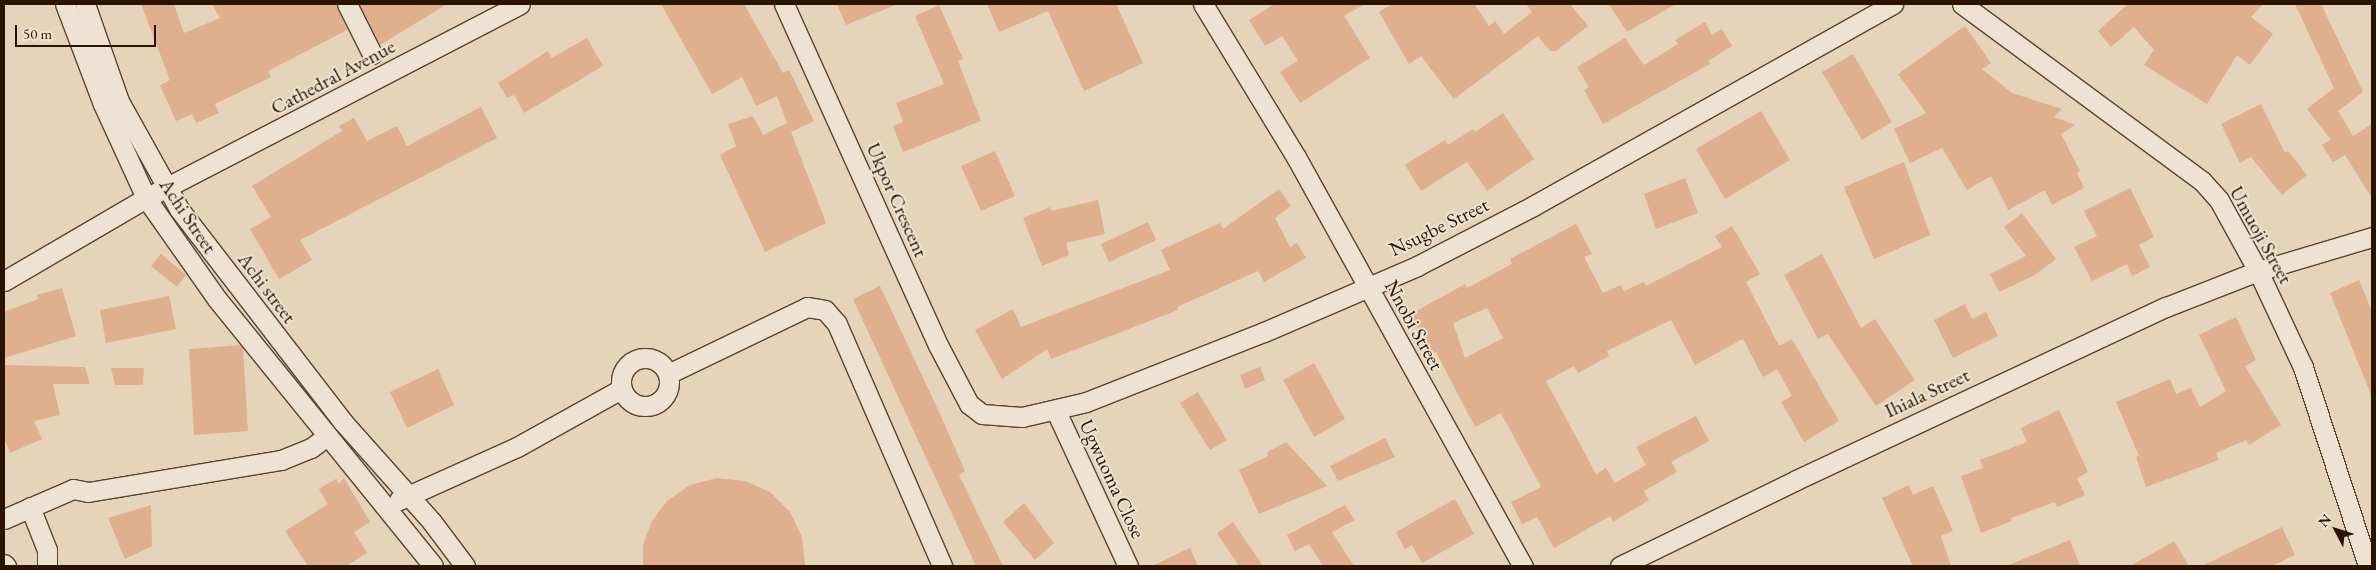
<!DOCTYPE html>
<html>
<head>
<meta charset="utf-8">
<style>
  body { margin:0 }
  #map { position:relative; width:2376px; height:570px; overflow:hidden; background:#e5d3ba; font-family:"EB Garamond",serif }
  div>[style] { position:absolute }
  [style*='--x'] { left:calc(var(--x)*1px); top:calc(var(--y)*1px); width:calc(var(--w)*1px); rotate:calc(var(--a)*1deg) }
  .building>* { inset:0; background:#e0af8e }
  .roads { filter:drop-shadow(1px 0 #59442e) drop-shadow(-1px 0 #59442e) drop-shadow(0 1px #59442e) drop-shadow(0 -1px #59442e) }
  .minor>* { height:19px; margin:-9.5px; padding:0 9.5px; transform-origin:9.5px; border-radius:9.5px; background:#eee2d2 }
  .minor>.ring { margin:-9.5px; padding:0; box-sizing:content-box; background:none; border:19px solid #eee2d2; border-radius:50% }
  span { translate:-50% -50%; white-space:nowrap; text-align:center; line-height:1.15; -webkit-text-stroke:4px #eee2d2; paint-order:stroke }
  .street-label { font-size:20px; color:#2a1400 }
  .frame { position:absolute; inset:0; border:5px solid #2a1400; pointer-events:none }
  .north { position:absolute; left:2311px; top:505px; width:50px; height:50px; -webkit-text-stroke:4px #eee2d2; paint-order:stroke; rotate:310deg; font-size:14px; font-weight:700; line-height:20px; text-align:center; color:#2a1400 }
  .north::after { content:''; display:block; margin:auto; width:18px; height:22px; background:#2a1400; clip-path:polygon(50% 0,100% 100%,50% 72%,0 100%) }
  .scale { position:absolute; left:15px; top:25px; width:141px; height:22px; box-sizing:border-box; border:2px solid #2a1400; border-top:0; padding-left:6px; font-size:15px; line-height:18px; white-space:nowrap; color:#2a1400; -webkit-text-stroke:4px #eee2d2; paint-order:stroke }
</style>
</head>
<body>
<div id="map">
  <div class="building">
    <i style="clip-path:polygon(141px 4px,174px 4px,184px 33px,220px 18px,212px 4px,336px 4px,347px 30px,268px 71px,271px 77px,215px 104px,219px 113px,196px 123px,192px 114px,176px 121px,160px 85px,170px 80px)"></i>
    <i style="clip-path:polygon(359px 4px,447px 4px,380px 45px)"></i>
    <i style="clip-path:polygon(661px 4px,744px 4px,783px 73px,789px 70px,814px 121px,791px 132px,826px 223px,765px 252px,720px 155px,736px 146px,728px 124px,753px 116px,763px 135px,787px 123px,777px 96px,756px 106px,742px 77px,712px 94px)"></i>
    <i style="clip-path:polygon(837px 4px,898px 4px,846px 25px)"></i>
    <i style="clip-path:polygon(987px 4px,1116px 4px,1143px 63px,1084px 91px,1048px 11px,999px 32px)"></i>
    <i style="clip-path:polygon(1275px 4px,1365px 4px,1344px 16px,1370px 58px,1300px 103px,1280px 72px,1298px 61px,1282px 36px,1265px 46px,1249px 20px)"></i>
    <i style="clip-path:polygon(1392px 4px,1474px 4px,1489px 26px,1495px 21px,1504px 34px,1532px 12px,1526px 4px,1570px 4px,1588px 26px,1556px 51px,1550px 51px,1538px 36px,1454px 99px,1421px 56px,1409px 64px,1379px 12px)"></i>
    <i style="clip-path:polygon(1609px 4px,1676px 4px,1627px 32px)"></i>
    <i style="clip-path:polygon(2128px 4px,2263px 4px,2251px 17px,2273px 34px,2250px 65px,2237px 55px,2207px 104px,2144px 65px,2154px 50px,2134px 27px,2111px 47px,2098px 31px)"></i>
    <i style="clip-path:polygon(2295px 4px,2321px 4px,2363px 92px,2338px 111px,2353px 136px,2372px 124px,2372px 198px,2345px 155px,2333px 162px,2322px 145px,2331px 140px,2307px 109px,2334px 88px)"></i>
    <i style="clip-path:polygon(939px 5px,963px 59px,958px 61px,981px 121px,903px 152px,893px 126px,903px 122px,896px 103px,944px 84px,915px 16px)"></i>
    <i style="clip-path:polygon(1705px 22px,1712px 35px,1722px 29px,1732px 46px,1708px 61px,1710px 64px,1603px 124px,1584px 90px,1589px 87px,1577px 67px,1625px 38px,1644px 65px,1678px 44px,1675px 40px)"></i>
    <i style="clip-path:polygon(1965px 26px,1991px 63px,1982px 69px,2012px 93px,2062px 109px,2054px 117px,2075px 125px,2061px 134px,2080px 171px,2077px 173px,2084px 188px,2052px 205px,2045px 190px,2008px 210px,1991px 176px,1967px 190px,1942px 148px,1910px 163px,1894px 129px,1926px 113px,1898px 74px)"></i>
    <i style="clip-path:polygon(587px 38px,603px 66px,524px 113px,514px 95px,507px 98px,498px 83px,548px 51px,551px 58px)"></i>
    <i style="clip-path:polygon(1853px 54px,1892px 122px,1862px 140px,1822px 72px)"></i>
    <i style="clip-path:polygon(2261px 104px,2285px 153px,2288px 151px,2307px 175px,2282px 195px,2251px 157px,2240px 163px,2221px 124px)"></i>
    <i style="clip-path:polygon(481px 107px,497px 138px,300px 240px,312px 260px,279px 279px,250px 229px,271px 217px,252px 186px,342px 131px,339px 126px,354px 118px,367px 141px,397px 126px,407px 146px)"></i>
    <i style="clip-path:polygon(1761px 111px,1790px 160px,1725px 199px,1696px 149px)"></i>
    <i style="clip-path:polygon(1503px 113px,1534px 159px,1487px 191px,1467px 162px,1421px 191px,1405px 165px,1445px 140px,1448px 145px,1473px 129px,1475px 132px)"></i>
    <i style="clip-path:polygon(995px 151px,1015px 196px,981px 211px,961px 166px)"></i>
    <i style="clip-path:polygon(1904px 162px,1930px 235px,1874px 259px,1844px 187px)"></i>
    <i style="clip-path:polygon(1685px 178px,1698px 213px,1656px 229px,1644px 194px)"></i>
    <i style="clip-path:polygon(2130px 188px,2154px 237px,2139px 245px,2150px 267px,2132px 276px,2127px 264px,2092px 281px,2074px 247px,2097px 236px,2084px 211px)"></i>
    <i style="clip-path:polygon(1279px 189px,1291px 206px,1275px 218px,1290px 247px,1297px 243px,1306px 258px,1264px 282px,1258px 271px,1177px 307px,1178px 310px,1051px 359px,1047px 349px,1002px 379px,975px 330px,1013px 309px,1021px 327px,1170px 270px,1161px 250px,1220px 223px,1223px 229px)"></i>
    <i style="clip-path:polygon(1098px 200px,1105px 234px,1066px 243px,1069px 255px,1042px 266px,1023px 218px,1050px 207px,1051px 211px)"></i>
    <i style="clip-path:polygon(2022px 213px,2056px 259px,2033px 276px,1999px 292px,1990px 274px,2026px 256px,2004px 227px)"></i>
    <i style="clip-path:polygon(1148px 222px,1156px 240px,1109px 262px,1101px 244px)"></i>
    <i style="clip-path:polygon(evenodd,1576px 224px,1592px 254px,1584px 257px,1603px 293px,1621px 285px,1624px 291px,1644px 282px,1646px 286px,1722px 247px,1715px 236px,1732px 226px,1760px 274px,1746px 282px,1779px 346px,1792px 339px,1839px 421px,1804px 442px,1781px 402px,1792px 396px,1777px 369px,1763px 377px,1743px 339px,1695px 365px,1671px 320px,1607px 351px,1609px 356px,1578px 373px,1574px 366px,1546px 381px,1596px 474px,1606px 468px,1615px 483px,1646px 465px,1636px 447px,1696px 416px,1709px 441px,1671px 462px,1677px 472px,1644px 491px,1649px 500px,1613px 522px,1610px 516px,1554px 548px,1537px 517px,1522px 524px,1511px 502px,1541px 487px,1501px 413px,1475px 427px,1436px 352px,1429px 355px,1411px 314px,1465px 284px,1467px 288px,1512px 264px,1510px 259px,1576px 224px,1487px 308px,1503px 338px,1465px 358px,1453px 323px,1487px 308px)"></i>
    <i style="clip-path:polygon(161px 254px,186px 275px,177px 287px,151px 266px)"></i>
    <i style="clip-path:polygon(1822px 254px,1861px 328px,1875px 319px,1915px 380px,1876px 406px,1828px 334px,1818px 339px,1784px 275px)"></i>
    <i style="clip-path:polygon(2359px 280px,2372px 312px,2372px 397px,2330px 293px)"></i>
    <i style="clip-path:polygon(880px 286px,940px 414px,965px 471px,959px 475px,1003px 566px,976px 566px,853px 299px)"></i>
    <i style="clip-path:polygon(62px 288px,76px 336px,4px 358px,4px 312px,38px 299px,37px 295px)"></i>
    <i style="clip-path:polygon(169px 296px,176px 329px,106px 343px,100px 310px)"></i>
    <i style="clip-path:polygon(1965px 304px,1972px 319px,1986px 312px,1998px 336px,1953px 358px,1934px 320px)"></i>
    <i style="clip-path:polygon(2236px 317px,2256px 360px,2245px 366px,2281px 425px,2249px 445px,2246px 440px,2216px 453px,2219px 460px,2146px 487px,2136px 457px,2139px 456px,2116px 402px,2170px 379px,2176px 394px,2191px 388px,2200px 407px,2226px 391px,2199px 335px)"></i>
    <i style="clip-path:polygon(240px 345px,243px 348px,248px 431px,194px 435px,189px 349px)"></i>
    <i style="clip-path:polygon(1314px 363px,1345px 419px,1314px 437px,1283px 380px)"></i>
    <i style="clip-path:polygon(4px 365px,85px 367px,90px 384px,53px 384px,60px 415px,34px 421px,42px 439px,10px 453px,4px 438px)"></i>
    <i style="clip-path:polygon(1260px 367px,1265px 380px,1245px 389px,1240px 375px)"></i>
    <i style="clip-path:polygon(111px 368px,144px 368px,143px 385px,115px 385px)"></i>
    <i style="clip-path:polygon(438px 369px,454px 405px,407px 428px,390px 392px)"></i>
    <i style="clip-path:polygon(1198px 392px,1227px 440px,1210px 450px,1180px 403px)"></i>
    <i style="clip-path:polygon(2059px 410px,2088px 472px,2077px 478px,2085px 495px,2057px 507px,2055px 502px,2011px 518px,2012px 521px,1981px 533px,1961px 476px,1983px 468px,1980px 460px,2027px 442px,2021px 428px)"></i>
    <i style="clip-path:polygon(1385px 438px,1395px 457px,1338px 481px,1330px 466px)"></i>
    <i style="clip-path:polygon(1286px 442px,1327px 486px,1259px 514px,1239px 470px,1268px 456px,1267px 452px)"></i>
    <i style="clip-path:polygon(344px 478px,370px 522px,354px 532px,367px 553px,346px 566px,308px 566px,285px 531px,328px 504px,319px 489px,336px 479px,339px 484px)"></i>
    <i style="clip-path:polygon(717px 478px,745px 481px,770px 492px,790px 512px,802px 537px,805px 566px,643px 566px,643px 545px,652px 521px,667px 501px,690px 485px)"></i>
    <i style="clip-path:polygon(1909px 485px,1913px 495px,1933px 486px,1953px 531px,1941px 536px,1951px 566px,1913px 566px,1882px 498px)"></i>
    <i style="clip-path:polygon(1455px 499px,1474px 534px,1422px 563px,1412px 545px,1405px 549px,1396px 532px)"></i>
    <i style="clip-path:polygon(1024px 503px,1054px 543px,1035px 560px,1003px 522px)"></i>
    <i style="clip-path:polygon(151px 505px,152px 546px,125px 559px,108px 518px)"></i>
    <i style="clip-path:polygon(1345px 505px,1355px 520px,1332px 532px,1354px 566px,1323px 566px,1309px 544px,1295px 551px,1287px 535px)"></i>
    <i style="clip-path:polygon(1233px 522px,1239px 531px,1263px 566px,1239px 566px,1217px 533px)"></i>
    <i style="clip-path:polygon(2282px 527px,2295px 555px,2272px 566px,2202px 566px)"></i>
    <i style="clip-path:polygon(2070px 540px,2080px 566px,2006px 566px)"></i>
    <i style="clip-path:polygon(2174px 541px,2189px 566px,2130px 566px)"></i>
    <i style="clip-path:polygon(1190px 548px,1198px 566px,1152px 566px)"></i>
  </div>
  <div class="roads">
    <div class="minor">
      <i style="--x:65;--y:4;--w:107;--a:69.2"></i>
      <i style="--x:103;--y:104;--w:103;--a:65.4"></i>
      <i style="--x:146;--y:198;--w:123;--a:54.9"></i>
      <i style="--x:217;--y:299;--w:343;--a:51"></i>
      <i style="--x:85;--y:4;--w:103;--a:70.7"></i>
      <i style="--x:119;--y:101;--w:124;--a:60.9"></i>
      <i style="--x:179;--y:209;--w:269;--a:52.4"></i>
      <i style="--x:343;--y:422;--w:134;--a:48.3"></i>
      <i style="--x:432;--y:522;--w:55;--a:53.1"></i>
      <i style="--x:347;--y:4;--w:56;--a:63.4"></i>
      <i style="--x:784;--y:4;--w:374;--a:65.7"></i>
      <i style="--x:938;--y:345;--w:67;--a:62.3"></i>
      <i style="--x:969;--y:404;--w:16;--a:38"></i>
      <i style="--x:982;--y:414;--w:40;--a:4.3"></i>
      <i style="--x:1022;--y:417;--w:66;--a:-13.2"></i>
      <i style="--x:1086;--y:402;--w:191;--a:-21.5"></i>
      <i style="--x:1264;--y:332;--w:167;--a:-23.3"></i>
      <i style="--x:1417;--y:266;--w:131;--a:-27.3"></i>
      <i style="--x:1533;--y:206;--w:413;--a:-29.3"></i>
      <i style="--x:1203;--y:4;--w:179;--a:58.7"></i>
      <i style="--x:1296;--y:157;--w:468;--a:61"></i>
      <i style="--x:1962;--y:4;--w:298;--a:36.4"></i>
      <i style="--x:2202;--y:181;--w:25;--a:48"></i>
      <i style="--x:2219;--y:200;--w:81;--a:61.2"></i>
      <i style="--x:2258;--y:271;--w:106;--a:64.9"></i>
      <i style="--x:2303;--y:367;--w:209;--a:71.9"></i>
      <i style="--x:4;--y:281;--w:164;--a:-30.3"></i>
      <i style="--x:146;--y:198;--w:421;--a:-27.4"></i>
      <i class="ring" style="left:621px;top:358px;width:29px;height:29px"></i>
      <i style="--x:668;--y:374;--w:154;--a:-25.7"></i>
      <i style="--x:807;--y:307;--w:18;--a:9"></i>
      <i style="--x:825;--y:310;--w:18;--a:49"></i>
      <i style="--x:837;--y:324;--w:264;--a:66.5"></i>
      <i style="--x:1056;--y:411;--w:171;--a:65.1"></i>
      <i style="--x:399;--y:500;--w:129;--a:-24.2"></i>
      <i style="--x:517;--y:447;--w:119;--a:-29.1"></i>
      <i style="--x:30;--y:507;--w:46;--a:68.4"></i>
      <i style="--x:47;--y:550;--w:16;--a:90"></i>
      <i style="--x:4;--y:519;--w:75;--a:-23.5"></i>
      <i style="--x:73;--y:489;--w:15;--a:11"></i>
      <i style="--x:88;--y:492;--w:196;--a:-9.4"></i>
      <i style="--x:281;--y:460;--w:32;--a:-22"></i>
      <i style="--x:311;--y:448;--w:20;--a:-37"></i>
      <i style="--x:4;--y:564;--w:3;--a:45"></i>
      <i style="--x:1620;--y:566;--w:196;--a:-26"></i>
      <i style="--x:1796;--y:480;--w:408;--a:-25.1"></i>
      <i style="--x:2166;--y:307;--w:99;--a:-21.4"></i>
      <i style="--x:2258;--y:271;--w:119;--a:-16.6"></i>
    </div>
  </div>
  <div class="street-label">
    <span style="left:333px;top:77px;rotate:-28deg">Cathedral Avenue</span>
    <span style="left:897px;top:200px;rotate:66deg">Ukpor Crescent</span>
    <span style="left:188px;top:216px;rotate:56deg">Achi Street</span>
    <span style="left:1439px;top:227px;rotate:-26deg">Nsugbe Street</span>
    <span style="left:2261px;top:235px;rotate:61deg">Umuoji Street</span>
    <span style="left:267px;top:288px;rotate:53deg">Achi street</span>
    <span style="left:1414px;top:325px;rotate:61deg">Nnobi Street</span>
    <span style="left:1927px;top:393px;rotate:-25deg">Ihiala Street</span>
    <span style="left:1112px;top:479px;rotate:65deg">Ugwuoma Close</span>
  </div>
  <div class="frame"></div>
  <div class="north">N</div>
  <div class="scale">50 m</div>
</div>
</body>
</html>
